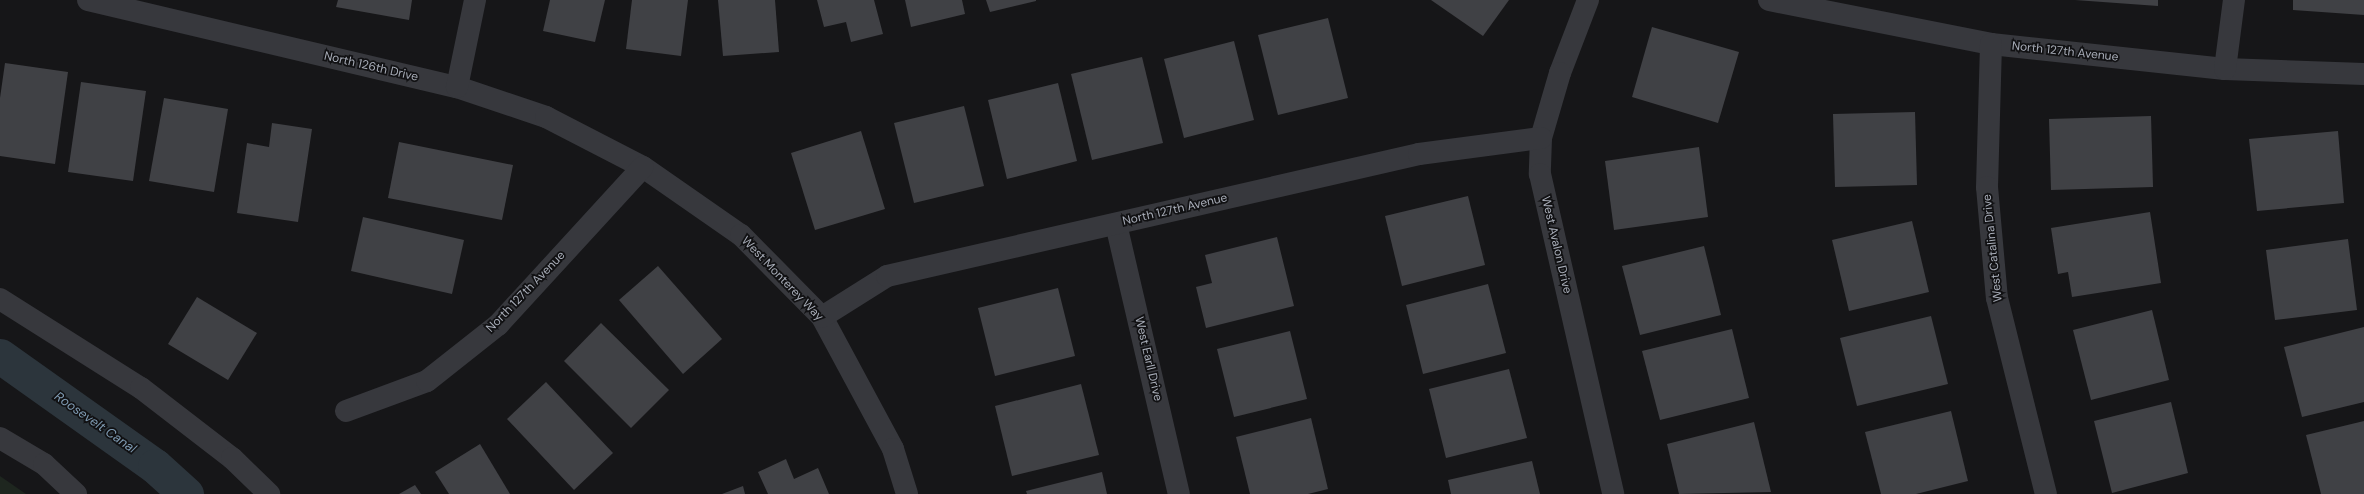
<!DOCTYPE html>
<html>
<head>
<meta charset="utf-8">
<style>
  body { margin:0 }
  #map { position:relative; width:2364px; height:494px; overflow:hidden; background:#161618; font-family:"DM Sans",sans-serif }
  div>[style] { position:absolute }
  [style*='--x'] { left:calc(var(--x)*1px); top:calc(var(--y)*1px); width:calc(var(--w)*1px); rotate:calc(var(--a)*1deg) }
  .green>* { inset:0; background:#1e261f }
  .canal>* { height:35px; margin:-17.5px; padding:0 17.5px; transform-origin:17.5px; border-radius:17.5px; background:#2c353c }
  .building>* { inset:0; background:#404145 }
  .minor>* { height:22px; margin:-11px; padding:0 11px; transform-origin:11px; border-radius:11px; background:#37383d }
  span { translate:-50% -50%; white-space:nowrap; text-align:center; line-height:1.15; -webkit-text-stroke:3.5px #111113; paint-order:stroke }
  .street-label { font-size:12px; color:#a8adb8 }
  .water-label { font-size:13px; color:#7f9bb3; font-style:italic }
</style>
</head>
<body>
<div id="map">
  <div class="green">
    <i style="clip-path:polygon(0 476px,26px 494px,0 494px)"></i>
  </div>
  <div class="canal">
    <i style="--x:0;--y:356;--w:190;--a:35.4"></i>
    <i style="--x:155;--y:466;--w:42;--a:42.1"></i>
  </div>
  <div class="building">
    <i style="clip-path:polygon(338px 0,412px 0,409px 20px,336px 7px)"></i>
    <i style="clip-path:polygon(550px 0,605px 0,595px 42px,543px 31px)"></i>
    <i style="clip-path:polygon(632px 0,688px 0,681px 56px,626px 49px)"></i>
    <i style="clip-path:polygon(718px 0,775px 0,779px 52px,723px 56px)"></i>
    <i style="clip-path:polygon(817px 0,874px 0,883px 34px,851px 42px,846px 22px,824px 27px)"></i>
    <i style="clip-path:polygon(905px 0,962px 0,965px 14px,911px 27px)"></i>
    <i style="clip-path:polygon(986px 0,1036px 0,1036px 1px,990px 12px)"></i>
    <i style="clip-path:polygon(1431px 0,1509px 0,1483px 36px)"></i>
    <i style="clip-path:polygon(2075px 0,2158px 0,2158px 6px)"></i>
    <i style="clip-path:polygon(2293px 0,2364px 0,2364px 15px,2293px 10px)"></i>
    <i style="clip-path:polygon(1328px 18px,1348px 98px,1278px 115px,1258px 35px)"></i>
    <i style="clip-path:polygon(1652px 27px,1739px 52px,1718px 123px,1632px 97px)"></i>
    <i style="clip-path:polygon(1234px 41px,1254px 120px,1184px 138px,1164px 59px)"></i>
    <i style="clip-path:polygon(1142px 57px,1163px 143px,1092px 160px,1071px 74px)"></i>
    <i style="clip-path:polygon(5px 63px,68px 72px,55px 164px,0 156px,0 98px)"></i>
    <i style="clip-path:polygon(81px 82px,146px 91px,133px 181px,68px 172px)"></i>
    <i style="clip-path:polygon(1058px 83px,1077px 161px,1007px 179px,988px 100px)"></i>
    <i style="clip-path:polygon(164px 98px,228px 109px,214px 192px,149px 181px)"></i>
    <i style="clip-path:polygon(964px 106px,984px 186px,914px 203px,894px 123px)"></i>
    <i style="clip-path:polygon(1915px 112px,1917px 185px,1835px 187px,1833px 114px)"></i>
    <i style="clip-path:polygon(2151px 116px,2153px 187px,2051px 190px,2049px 119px)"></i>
    <i style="clip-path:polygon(272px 123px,312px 129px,298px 222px,237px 213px,247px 143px,269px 147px)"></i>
    <i style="clip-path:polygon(861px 131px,885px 209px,815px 230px,791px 153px)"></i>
    <i style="clip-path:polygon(2338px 131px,2344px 203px,2257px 211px,2249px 139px)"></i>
    <i style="clip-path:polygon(399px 142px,513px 165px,502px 220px,388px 198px)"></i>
    <i style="clip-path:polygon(1699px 147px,1708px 217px,1614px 230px,1605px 161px)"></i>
    <i style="clip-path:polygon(1468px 196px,1485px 265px,1402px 286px,1385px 216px)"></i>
    <i style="clip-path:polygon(2150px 212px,2161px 283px,2072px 297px,2068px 272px,2058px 274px,2051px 228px)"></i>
    <i style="clip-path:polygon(363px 217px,464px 240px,452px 294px,351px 271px)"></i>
    <i style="clip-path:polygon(1912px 221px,1929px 292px,1849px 311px,1832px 240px)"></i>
    <i style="clip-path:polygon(1277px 237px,1294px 306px,1206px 328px,1196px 287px,1212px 283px,1205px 255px)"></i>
    <i style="clip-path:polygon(2348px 239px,2357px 310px,2275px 320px,2266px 250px)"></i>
    <i style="clip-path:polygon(1704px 246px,1721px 315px,1640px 335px,1622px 266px)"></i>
    <i style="clip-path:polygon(658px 266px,722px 339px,683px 374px,619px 300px)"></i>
    <i style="clip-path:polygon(1488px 284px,1506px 353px,1423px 374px,1406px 305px)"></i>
    <i style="clip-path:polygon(1058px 288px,1075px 356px,995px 376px,978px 308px)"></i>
    <i style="clip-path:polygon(197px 297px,257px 333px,228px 380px,168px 344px)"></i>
    <i style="clip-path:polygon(2152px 310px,2169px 380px,2091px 400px,2073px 330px)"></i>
    <i style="clip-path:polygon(1931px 316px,1948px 384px,1857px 406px,1840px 338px)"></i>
    <i style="clip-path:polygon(601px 323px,669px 390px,631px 428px,564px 361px)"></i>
    <i style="clip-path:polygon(2364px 327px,2364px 402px,2302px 417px,2284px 347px)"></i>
    <i style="clip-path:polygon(1732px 329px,1749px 398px,1660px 420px,1642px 351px)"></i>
    <i style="clip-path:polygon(1290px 331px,1307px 399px,1234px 417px,1217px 349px)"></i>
    <i style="clip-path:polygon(1509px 369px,1527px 438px,1446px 458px,1429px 389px)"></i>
    <i style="clip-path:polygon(546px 382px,613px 453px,574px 490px,507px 419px)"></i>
    <i style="clip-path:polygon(1081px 384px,1099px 455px,1012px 476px,995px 406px)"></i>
    <i style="clip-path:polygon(2171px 402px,2188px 473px,2112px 493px,2094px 421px)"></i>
    <i style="clip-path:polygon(1951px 411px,1968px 481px,1916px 494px,1881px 494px,1865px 432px)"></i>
    <i style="clip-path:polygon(1311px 418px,1328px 489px,1308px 494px,1250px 494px,1236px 437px)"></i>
    <i style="clip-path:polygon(2364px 421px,2364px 494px,2321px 494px,2306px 435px)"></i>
    <i style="clip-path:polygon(1754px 422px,1771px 492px,1679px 494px,1667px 444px)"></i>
    <i style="clip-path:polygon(480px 444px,510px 494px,449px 494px,435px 472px)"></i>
    <i style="clip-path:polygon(786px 459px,794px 479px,818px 468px,829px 494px,768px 494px,758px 472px)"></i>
    <i style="clip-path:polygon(1532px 461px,1540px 494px,1451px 494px,1448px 480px)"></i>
    <i style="clip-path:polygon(1102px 472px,1107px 494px,1027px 494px,1026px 491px)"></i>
    <i style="clip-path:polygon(415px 485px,421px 494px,399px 494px)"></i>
    <i style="clip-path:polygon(743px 486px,745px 494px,722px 494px)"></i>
  </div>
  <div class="minor">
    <i style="--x:88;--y:0;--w:379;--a:13.3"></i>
    <i style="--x:457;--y:87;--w:94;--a:18.6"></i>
    <i style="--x:546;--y:117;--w:109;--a:27.3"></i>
    <i style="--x:643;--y:167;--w:119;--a:34.8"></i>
    <i style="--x:741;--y:235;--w:115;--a:45.4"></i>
    <i style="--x:822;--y:317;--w:150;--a:61.7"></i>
    <i style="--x:893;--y:449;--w:47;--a:72.7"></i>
    <i style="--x:1588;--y:0;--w:78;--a:111"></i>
    <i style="--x:1560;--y:73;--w:68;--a:106.3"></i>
    <i style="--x:1541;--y:138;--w:36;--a:92"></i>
    <i style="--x:1540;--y:174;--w:328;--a:77.1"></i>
    <i style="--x:1769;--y:0;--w:226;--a:11.2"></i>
    <i style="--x:1991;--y:44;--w:235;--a:6.1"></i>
    <i style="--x:2225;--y:69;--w:139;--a:2.1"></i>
    <i style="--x:1991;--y:44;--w:143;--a:91.6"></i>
    <i style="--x:1987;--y:187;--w:111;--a:84.9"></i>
    <i style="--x:1997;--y:298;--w:202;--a:76"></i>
    <i style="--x:2225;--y:69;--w:70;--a:-82.6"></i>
    <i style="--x:457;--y:87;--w:89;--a:-78.3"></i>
    <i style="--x:1116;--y:224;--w:277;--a:76.9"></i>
    <i style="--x:0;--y:299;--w:167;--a:32.3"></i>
    <i style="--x:141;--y:388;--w:115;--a:37.6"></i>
    <i style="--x:232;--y:458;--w:52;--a:44.2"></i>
    <i style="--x:822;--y:317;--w:77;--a:-32.2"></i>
    <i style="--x:887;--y:276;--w:546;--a:-12.92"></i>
    <i style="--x:1419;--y:154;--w:123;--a:-7.5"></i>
    <i style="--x:346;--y:411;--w:86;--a:-20.3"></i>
    <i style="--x:427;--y:381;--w:90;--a:-38.3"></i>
    <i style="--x:498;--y:325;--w:214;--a:-47.5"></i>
    <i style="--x:0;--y:438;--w:51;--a:30.6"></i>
    <i style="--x:44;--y:464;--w:44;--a:43.2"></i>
  </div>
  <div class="street-label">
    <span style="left:2065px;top:52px;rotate:6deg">North 127th Avenue</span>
    <span style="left:371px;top:67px;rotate:13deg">North 126th Drive</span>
    <span style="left:1175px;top:210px;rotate:-13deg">North 127th Avenue</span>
    <span style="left:1556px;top:245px;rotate:77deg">West Avalon Drive</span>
    <span style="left:1993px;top:248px;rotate:-96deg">West Catalina Drive</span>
    <span style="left:782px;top:279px;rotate:46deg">West Monterey Way</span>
    <span style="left:526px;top:292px;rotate:-46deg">North 127th Avenue</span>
    <span style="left:1148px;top:359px;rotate:77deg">West Earll Drive</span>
  </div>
  <div class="water-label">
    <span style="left:95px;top:423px;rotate:35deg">Roosevelt Canal</span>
  </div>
</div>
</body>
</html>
